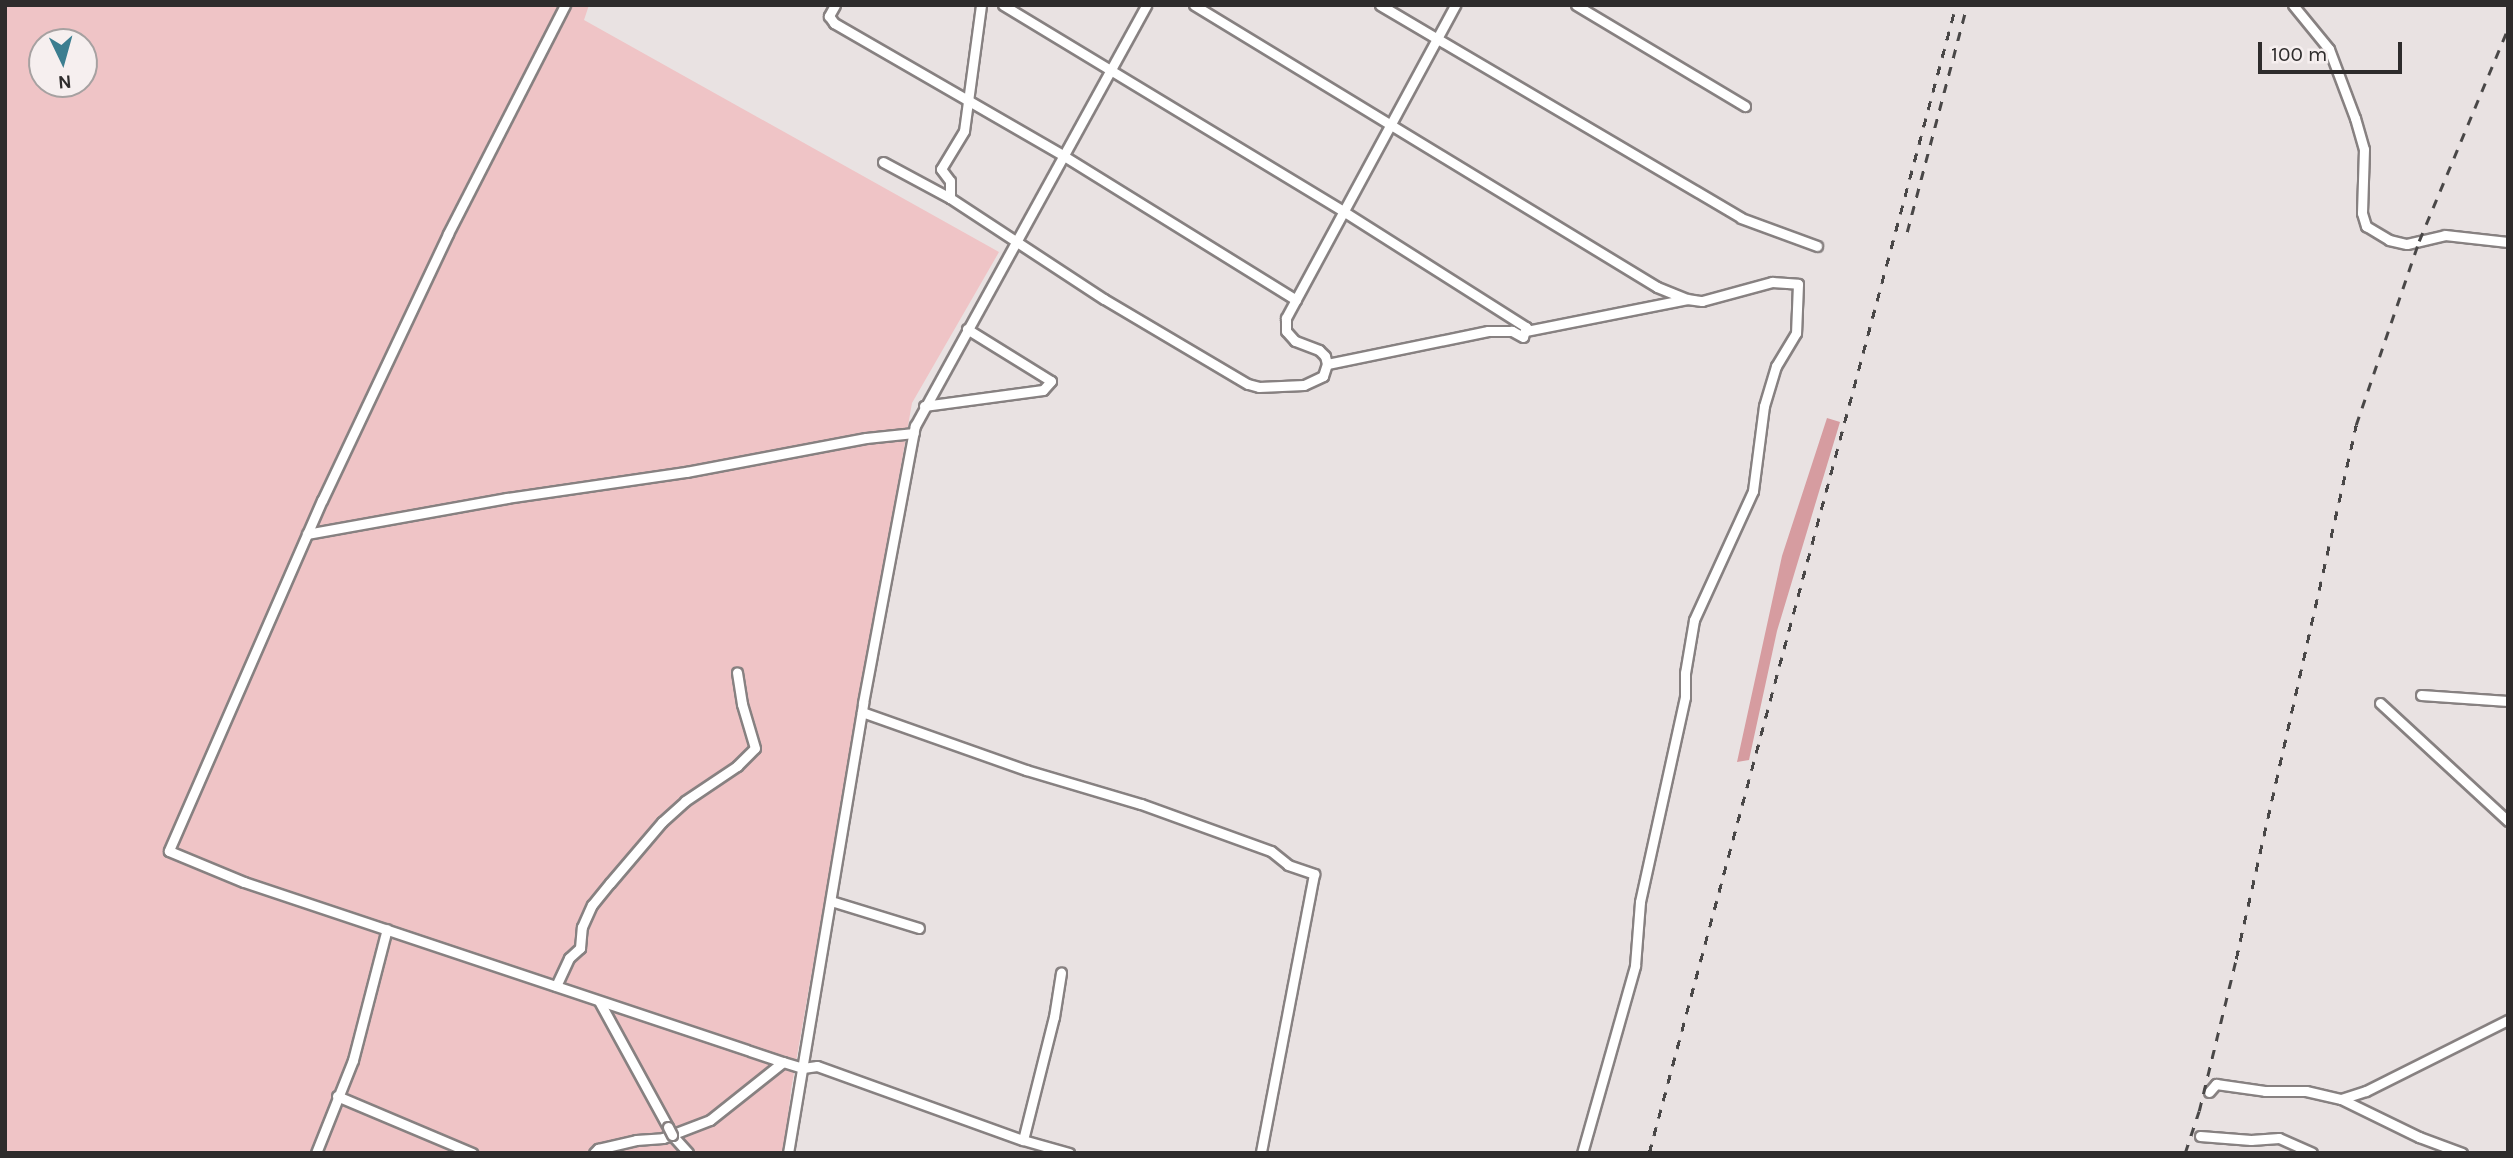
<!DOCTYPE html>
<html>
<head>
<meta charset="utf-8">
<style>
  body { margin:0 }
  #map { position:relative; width:2513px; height:1158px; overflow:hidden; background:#e9e2e2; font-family:Karla,sans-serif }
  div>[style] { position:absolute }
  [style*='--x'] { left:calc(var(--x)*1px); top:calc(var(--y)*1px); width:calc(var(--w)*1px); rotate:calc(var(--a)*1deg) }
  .green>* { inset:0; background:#efc4c6 }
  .forest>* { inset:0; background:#d69ca0 }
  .roads { filter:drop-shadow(2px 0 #878181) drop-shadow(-2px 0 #878181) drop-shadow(0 2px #878181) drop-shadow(0 -2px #878181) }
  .street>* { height:9px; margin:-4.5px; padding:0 4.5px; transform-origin:4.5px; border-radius:4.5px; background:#fff }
  .rail>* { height:2.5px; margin-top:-1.25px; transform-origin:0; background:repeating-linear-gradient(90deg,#494747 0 9px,transparent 0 18px) }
  .bridges { filter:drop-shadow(2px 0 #878181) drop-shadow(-2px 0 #878181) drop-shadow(0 2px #878181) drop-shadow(0 -2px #878181) }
  .street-bridge>* { height:9px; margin:-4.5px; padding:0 4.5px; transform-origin:4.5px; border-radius:4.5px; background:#fff }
  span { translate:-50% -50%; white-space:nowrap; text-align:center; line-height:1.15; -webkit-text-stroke:5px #f6efef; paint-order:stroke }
  .frame { position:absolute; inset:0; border:7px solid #2e2c2c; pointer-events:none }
  .north { position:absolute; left:28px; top:28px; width:70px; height:70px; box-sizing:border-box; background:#f6efef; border:2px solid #a6a1a1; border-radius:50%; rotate:175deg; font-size:19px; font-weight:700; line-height:28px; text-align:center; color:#2e2c2c }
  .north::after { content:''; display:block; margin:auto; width:24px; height:32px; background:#3c7e90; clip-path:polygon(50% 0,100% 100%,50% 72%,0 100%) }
  .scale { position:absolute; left:2258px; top:42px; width:144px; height:32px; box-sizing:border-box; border:4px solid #2e2c2c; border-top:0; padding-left:9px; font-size:21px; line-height:24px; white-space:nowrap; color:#2e2c2c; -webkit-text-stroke:5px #f6efef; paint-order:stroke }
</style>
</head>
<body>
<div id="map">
  <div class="green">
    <i style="clip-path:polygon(evenodd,5px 5px,589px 5px,584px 20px,999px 252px,912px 403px,791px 1090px,784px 1153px,5px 1153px,5px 5px,42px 42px,84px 42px,84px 84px,42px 84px,42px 42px)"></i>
  </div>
  <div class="forest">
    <i style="clip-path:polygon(1827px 418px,1840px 422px,1777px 631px,1749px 760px,1737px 762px,1782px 556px)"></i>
  </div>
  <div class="roads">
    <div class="street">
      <i style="--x:565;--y:5;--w:257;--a:117.1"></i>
      <i style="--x:448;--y:234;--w:294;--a:115.3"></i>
      <i style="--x:322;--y:500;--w:383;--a:113.6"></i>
      <i style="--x:169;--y:851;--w:81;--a:22.5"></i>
      <i style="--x:244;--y:882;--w:568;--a:18.47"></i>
      <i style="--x:783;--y:1062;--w:21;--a:17"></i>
      <i style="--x:803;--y:1068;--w:14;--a:-8"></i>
      <i style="--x:817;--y:1066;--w:219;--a:19.8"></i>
      <i style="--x:1023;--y:1140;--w:127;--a:-75.9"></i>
      <i style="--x:1054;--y:1017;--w:45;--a:-81"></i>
      <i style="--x:835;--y:5;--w:13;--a:119"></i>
      <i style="--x:829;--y:16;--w:9;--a:54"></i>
      <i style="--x:834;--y:23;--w:266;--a:30"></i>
      <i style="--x:1064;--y:156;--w:273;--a:31.8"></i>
      <i style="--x:1003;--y:5;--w:398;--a:31.2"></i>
      <i style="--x:1343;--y:211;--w:217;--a:32.4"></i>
      <i style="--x:1526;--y:327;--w:10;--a:107"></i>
      <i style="--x:1523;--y:337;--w:13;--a:-151"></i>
      <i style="--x:1512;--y:331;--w:24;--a:180"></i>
      <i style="--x:1488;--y:331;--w:164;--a:168.4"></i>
      <i style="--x:1194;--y:5;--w:542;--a:31.34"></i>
      <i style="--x:1657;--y:287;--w:32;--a:22"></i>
      <i style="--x:1687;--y:299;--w:15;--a:8"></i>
      <i style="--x:1702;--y:301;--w:73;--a:-15.2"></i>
      <i style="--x:1772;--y:282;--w:26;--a:4"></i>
      <i style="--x:1798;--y:284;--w:49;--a:92.3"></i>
      <i style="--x:1796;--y:333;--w:39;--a:121"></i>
      <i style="--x:1776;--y:366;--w:42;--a:106.7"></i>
      <i style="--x:1764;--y:406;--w:86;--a:97.4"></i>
      <i style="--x:1753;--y:491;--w:142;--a:114.6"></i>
      <i style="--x:1694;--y:620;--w:54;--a:99.6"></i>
      <i style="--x:1685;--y:673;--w:24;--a:90"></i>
      <i style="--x:1685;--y:697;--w:210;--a:102.4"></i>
      <i style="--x:1640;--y:902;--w:64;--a:94.5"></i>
      <i style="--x:1635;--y:966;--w:194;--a:105.8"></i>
      <i style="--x:1380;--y:5;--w:419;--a:30.5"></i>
      <i style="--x:1741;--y:218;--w:81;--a:20.2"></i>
      <i style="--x:1576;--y:5;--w:197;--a:30.9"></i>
      <i style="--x:2293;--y:5;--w:57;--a:50.7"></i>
      <i style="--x:2329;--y:49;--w:74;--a:69.4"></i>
      <i style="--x:2355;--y:118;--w:32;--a:74"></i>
      <i style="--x:2364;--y:149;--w:64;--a:91.8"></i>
      <i style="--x:2362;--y:213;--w:14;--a:73"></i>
      <i style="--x:2366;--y:226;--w:27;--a:31"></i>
      <i style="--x:2389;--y:240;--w:18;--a:13"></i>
      <i style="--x:2407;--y:244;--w:39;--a:-13"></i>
      <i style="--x:2445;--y:235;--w:63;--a:6.3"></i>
      <i style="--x:883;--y:162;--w:76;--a:28.2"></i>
      <i style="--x:950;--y:198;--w:184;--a:33.3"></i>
      <i style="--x:1104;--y:299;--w:167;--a:30.6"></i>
      <i style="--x:1248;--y:384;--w:11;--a:15"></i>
      <i style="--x:1259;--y:387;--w:45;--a:-2.5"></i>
      <i style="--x:1304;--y:385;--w:21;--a:-25"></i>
      <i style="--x:1323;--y:376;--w:13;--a:-72"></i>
      <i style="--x:1327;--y:364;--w:8;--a:-104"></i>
      <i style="--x:1325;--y:356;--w:8;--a:-135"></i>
      <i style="--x:1319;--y:350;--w:26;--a:-159"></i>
      <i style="--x:1295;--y:341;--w:13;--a:-132"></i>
      <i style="--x:1286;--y:331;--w:13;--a:-90"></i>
      <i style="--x:1286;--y:318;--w:356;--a:-61.6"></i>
      <i style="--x:950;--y:198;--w:17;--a:-90"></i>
      <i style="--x:950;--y:181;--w:15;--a:-127"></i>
      <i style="--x:941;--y:169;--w:44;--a:-58.8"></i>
      <i style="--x:964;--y:131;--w:127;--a:-82.3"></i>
      <i style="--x:1526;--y:331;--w:164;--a:-11.2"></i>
      <i style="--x:924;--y:406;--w:120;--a:-7.7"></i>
      <i style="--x:1043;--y:390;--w:12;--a:-48"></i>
      <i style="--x:1051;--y:381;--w:99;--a:-148.2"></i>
      <i style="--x:307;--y:534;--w:203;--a:-10.2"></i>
      <i style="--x:507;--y:498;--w:181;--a:-8.3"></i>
      <i style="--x:686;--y:472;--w:183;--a:-10.7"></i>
      <i style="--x:866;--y:438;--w:48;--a:-5.9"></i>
      <i style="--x:2421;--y:695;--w:87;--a:3.9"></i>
      <i style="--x:2380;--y:703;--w:174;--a:42.7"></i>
      <i style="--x:862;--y:712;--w:174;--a:19.5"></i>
      <i style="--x:1026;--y:770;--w:120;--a:16.5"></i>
      <i style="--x:1141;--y:804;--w:138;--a:19.9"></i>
      <i style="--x:1271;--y:851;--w:22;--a:39"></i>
      <i style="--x:1288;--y:865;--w:28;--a:19"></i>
      <i style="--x:1314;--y:874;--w:284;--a:100.8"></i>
      <i style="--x:831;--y:901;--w:92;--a:17.1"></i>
      <i style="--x:556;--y:986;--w:31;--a:-65"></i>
      <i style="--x:569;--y:958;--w:15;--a:-42"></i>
      <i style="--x:580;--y:948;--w:21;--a:-85"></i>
      <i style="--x:582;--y:927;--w:24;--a:-66"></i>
      <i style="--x:592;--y:905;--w:28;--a:-51"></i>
      <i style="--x:610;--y:883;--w:80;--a:-49.6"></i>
      <i style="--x:662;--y:822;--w:31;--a:-42"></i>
      <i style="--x:685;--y:801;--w:63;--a:-33.9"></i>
      <i style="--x:737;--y:766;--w:25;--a:-45"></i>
      <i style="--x:755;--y:748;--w:46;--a:-106.5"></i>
      <i style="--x:742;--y:704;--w:32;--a:-99"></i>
      <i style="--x:599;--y:1001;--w:144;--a:61.3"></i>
      <i style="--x:2209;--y:1092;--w:11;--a:-49"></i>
      <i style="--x:2216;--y:1084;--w:49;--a:8.1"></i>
      <i style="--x:2265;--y:1091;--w:41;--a:0"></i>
      <i style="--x:2306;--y:1091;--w:36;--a:13"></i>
      <i style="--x:2341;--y:1099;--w:87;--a:26"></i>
      <i style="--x:2419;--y:1137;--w:46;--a:20.4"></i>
      <i style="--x:337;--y:1096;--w:147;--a:22.9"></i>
      <i style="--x:2341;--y:1099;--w:26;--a:-18"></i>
      <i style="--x:2366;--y:1091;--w:159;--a:-26.6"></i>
      <i style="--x:672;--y:1135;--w:24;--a:48"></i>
      <i style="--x:2200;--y:1136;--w:51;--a:4.5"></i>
      <i style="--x:2251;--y:1140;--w:28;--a:-4"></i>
      <i style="--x:2279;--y:1138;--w:36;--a:24"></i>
      <i style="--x:1023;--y:1140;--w:48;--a:15.8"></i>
      <i style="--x:316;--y:1153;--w:100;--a:-68.3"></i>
      <i style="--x:353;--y:1060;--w:135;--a:-75.5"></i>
      <i style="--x:594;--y:1153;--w:6;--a:-45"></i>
      <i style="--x:598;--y:1149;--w:39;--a:-13"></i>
      <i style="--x:636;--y:1140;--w:27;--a:-4"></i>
      <i style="--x:663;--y:1138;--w:50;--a:-21"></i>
      <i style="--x:710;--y:1120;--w:93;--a:-38.5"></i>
      <i style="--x:788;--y:1153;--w:456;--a:-80.5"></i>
      <i style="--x:863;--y:703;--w:282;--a:-79.4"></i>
      <i style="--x:915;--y:426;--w:480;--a:-61.2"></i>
    </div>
  </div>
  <div class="rail">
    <i style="--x:1907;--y:232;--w:235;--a:-75.2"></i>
    <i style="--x:1649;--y:1153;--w:1188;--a:-75.03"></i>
    <i style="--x:2185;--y:1153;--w:44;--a:-71.6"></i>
    <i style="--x:2199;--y:1111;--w:156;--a:-76.3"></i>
    <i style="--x:2236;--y:959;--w:547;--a:-77.33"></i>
    <i style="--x:2356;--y:425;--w:194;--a:-71.1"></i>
    <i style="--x:2419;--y:241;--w:231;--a:-67.3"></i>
  </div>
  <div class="bridges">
    <div class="street-bridge">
      <i style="--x:668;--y:1127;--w:9;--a:63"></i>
    </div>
  </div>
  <div class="frame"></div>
  <div class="north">N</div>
  <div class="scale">100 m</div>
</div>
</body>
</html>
